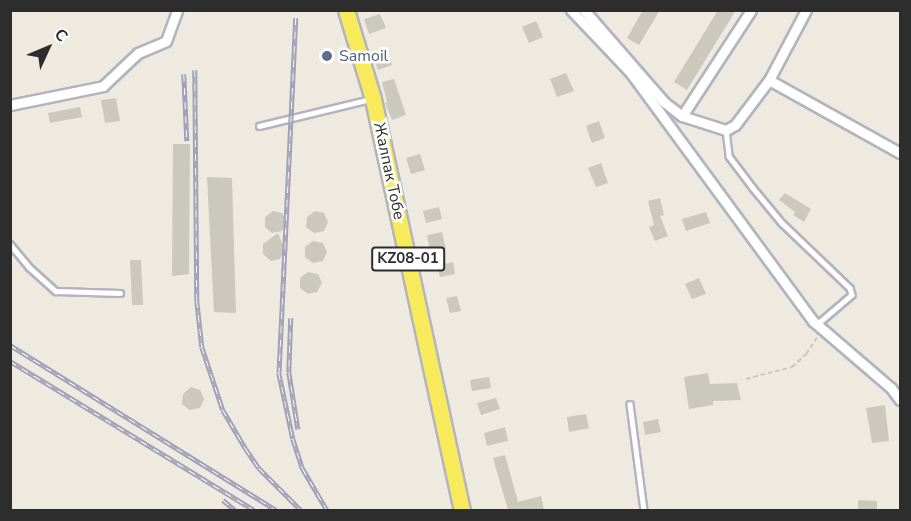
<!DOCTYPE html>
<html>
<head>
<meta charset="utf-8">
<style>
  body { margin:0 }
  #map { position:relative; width:911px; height:521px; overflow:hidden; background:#efeadf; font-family:"Nunito Sans",sans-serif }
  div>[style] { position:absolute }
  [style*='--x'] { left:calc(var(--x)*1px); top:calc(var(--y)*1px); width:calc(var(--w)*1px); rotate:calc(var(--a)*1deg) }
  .building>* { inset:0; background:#cbc8bd }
  .path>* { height:1.5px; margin-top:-0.75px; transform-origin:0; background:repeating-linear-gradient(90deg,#c8c8c8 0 4.5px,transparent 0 7.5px) }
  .roads { filter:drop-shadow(2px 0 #b3b3c1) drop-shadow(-2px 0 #b3b3c1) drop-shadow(0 2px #b3b3c1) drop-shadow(0 -2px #b3b3c1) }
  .service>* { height:4.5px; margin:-2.25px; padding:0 2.25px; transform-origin:2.25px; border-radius:2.25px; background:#fff }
  .minor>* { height:9px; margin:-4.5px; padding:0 4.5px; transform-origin:4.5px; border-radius:4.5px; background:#fff }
  .primary>* { height:15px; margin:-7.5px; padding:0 7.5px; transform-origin:7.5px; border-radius:7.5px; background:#f8eb5b }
  .rail>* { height:4.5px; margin-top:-2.25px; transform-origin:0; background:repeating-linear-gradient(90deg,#fff 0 7px,#a1a1b8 0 14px); box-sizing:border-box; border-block:2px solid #a1a1b8 }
  .dots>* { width:16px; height:16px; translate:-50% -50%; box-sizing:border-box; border:3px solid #fff; border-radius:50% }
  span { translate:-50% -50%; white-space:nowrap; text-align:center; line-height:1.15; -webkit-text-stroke:5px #fff; paint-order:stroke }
  .shield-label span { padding:2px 4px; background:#fff; border:2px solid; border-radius:4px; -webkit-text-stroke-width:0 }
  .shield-label { font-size:15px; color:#2d2d2d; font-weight:700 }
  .service-label { font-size:16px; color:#4e5e75 }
  .left { translate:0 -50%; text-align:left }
  .street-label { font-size:16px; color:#2d2d2d }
  .frame { position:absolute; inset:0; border:12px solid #2d2d2d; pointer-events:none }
  .north { position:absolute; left:18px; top:18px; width:60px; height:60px; -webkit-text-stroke:4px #fff; paint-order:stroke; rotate:46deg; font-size:16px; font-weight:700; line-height:24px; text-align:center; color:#2d2d2d }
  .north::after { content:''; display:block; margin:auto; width:21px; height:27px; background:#2d2d2d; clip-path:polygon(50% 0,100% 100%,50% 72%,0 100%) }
</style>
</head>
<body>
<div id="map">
  <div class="building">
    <i style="clip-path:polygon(643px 10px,660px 10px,639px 45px,627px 38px)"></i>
    <i style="clip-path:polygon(718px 10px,736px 10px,687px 90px,674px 82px)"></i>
    <i style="clip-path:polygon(380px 14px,386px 28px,369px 34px,364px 19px)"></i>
    <i style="clip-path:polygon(536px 21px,543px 37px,529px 43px,522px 27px)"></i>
    <i style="clip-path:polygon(386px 49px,392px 65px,378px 70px,372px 54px)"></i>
    <i style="clip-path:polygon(566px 73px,574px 91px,557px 97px,550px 79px)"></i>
    <i style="clip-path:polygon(394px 79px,406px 115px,392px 120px,385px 103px,387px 102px,382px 82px)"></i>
    <i style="clip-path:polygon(116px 98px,120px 121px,105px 123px,101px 100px)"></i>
    <i style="clip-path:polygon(80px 107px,82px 117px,50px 123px,48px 113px)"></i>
    <i style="clip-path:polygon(599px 121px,605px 138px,592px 143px,586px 126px)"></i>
    <i style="clip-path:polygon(173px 144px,190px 144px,189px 274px,172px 276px)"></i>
    <i style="clip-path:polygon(420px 154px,425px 170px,411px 174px,406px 158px)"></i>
    <i style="clip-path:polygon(601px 163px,608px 183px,596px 187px,588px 168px)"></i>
    <i style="clip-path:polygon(207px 177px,232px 178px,236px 313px,214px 312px)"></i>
    <i style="clip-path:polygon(785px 193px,811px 209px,804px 222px,793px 215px,795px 212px,779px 200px)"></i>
    <i style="clip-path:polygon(660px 198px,664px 215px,660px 216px,668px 236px,655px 241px,649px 227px,654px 225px,648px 201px)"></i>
    <i style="clip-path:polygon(439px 207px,442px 219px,426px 223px,423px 211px)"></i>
    <i style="clip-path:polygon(273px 211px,282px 213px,287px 222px,282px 231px,272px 233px,265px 227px,265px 217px)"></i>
    <i style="clip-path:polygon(315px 211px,324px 213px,328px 222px,324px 231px,314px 233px,306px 227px,307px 217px)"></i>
    <i style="clip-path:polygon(706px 212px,710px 223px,686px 231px,682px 219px)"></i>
    <i style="clip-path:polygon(442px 232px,446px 249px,430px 252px,427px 235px)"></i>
    <i style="clip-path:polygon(278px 233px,285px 250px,280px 259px,271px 261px,263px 254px,263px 244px)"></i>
    <i style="clip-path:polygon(313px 241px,323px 243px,327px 252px,323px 261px,313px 263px,305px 257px,305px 247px)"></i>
    <i style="clip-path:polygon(130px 260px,141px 260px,143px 305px,132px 305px)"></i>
    <i style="clip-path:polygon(453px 262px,455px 274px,440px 277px,437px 266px)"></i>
    <i style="clip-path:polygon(308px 272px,318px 274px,322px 283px,317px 292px,308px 294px,300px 288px,300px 278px)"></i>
    <i style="clip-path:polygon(699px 278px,706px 294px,692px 299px,685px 284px)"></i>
    <i style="clip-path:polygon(457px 296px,461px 311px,450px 313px,446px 298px)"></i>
    <i style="clip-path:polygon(708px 373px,710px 384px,737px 383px,741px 400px,713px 401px,713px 405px,689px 409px,684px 377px)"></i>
    <i style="clip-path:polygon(489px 377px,491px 388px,472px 391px,470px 380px)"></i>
    <i style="clip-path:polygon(191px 387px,200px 390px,204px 399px,200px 408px,190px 410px,182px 404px,183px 394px)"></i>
    <i style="clip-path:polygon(496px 398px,500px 409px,481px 415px,477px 403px)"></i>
    <i style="clip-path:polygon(885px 405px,889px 441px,872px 443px,866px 408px)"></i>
    <i style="clip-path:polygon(586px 414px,589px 428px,569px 432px,567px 417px)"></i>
    <i style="clip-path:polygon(658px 419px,661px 432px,645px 435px,643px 422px)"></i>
    <i style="clip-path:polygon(505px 427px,508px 441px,487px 446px,484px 433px)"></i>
    <i style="clip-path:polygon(505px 455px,518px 502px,541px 496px,544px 510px,508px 510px,493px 458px)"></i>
    <i style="clip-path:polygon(858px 500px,877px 501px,877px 510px,858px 510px)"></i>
  </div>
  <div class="path">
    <i style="--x:746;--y:379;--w:48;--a:-14.6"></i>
    <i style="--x:792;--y:367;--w:19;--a:-43"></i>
    <i style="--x:806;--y:354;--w:20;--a:-57"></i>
  </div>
  <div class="roads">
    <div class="service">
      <i style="--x:259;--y:126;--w:115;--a:-13.6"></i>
      <i style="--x:726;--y:130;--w:26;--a:83"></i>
      <i style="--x:729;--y:156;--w:40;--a:53"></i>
      <i style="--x:753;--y:188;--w:45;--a:50.4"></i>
      <i style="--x:782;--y:223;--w:94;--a:43.7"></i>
      <i style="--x:850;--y:288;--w:7;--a:74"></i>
      <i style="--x:852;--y:295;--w:45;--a:139.5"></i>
      <i style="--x:10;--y:244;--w:30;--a:50"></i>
      <i style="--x:29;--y:267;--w:36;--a:42"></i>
      <i style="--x:56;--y:291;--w:64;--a:1.8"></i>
      <i style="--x:630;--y:404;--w:107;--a:82.5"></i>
    </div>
    <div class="minor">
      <i style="--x:571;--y:10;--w:86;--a:46.4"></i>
      <i style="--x:630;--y:72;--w:309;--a:53.7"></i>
      <i style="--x:813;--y:321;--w:103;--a:40.7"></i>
      <i style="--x:891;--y:388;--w:15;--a:53"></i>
      <i style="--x:584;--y:10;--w:122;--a:49"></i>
      <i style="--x:664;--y:102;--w:23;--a:38"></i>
      <i style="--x:682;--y:116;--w:46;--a:17.7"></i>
      <i style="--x:726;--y:130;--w:10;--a:-29"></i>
      <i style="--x:735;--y:125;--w:56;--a:-52.9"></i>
      <i style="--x:769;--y:80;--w:79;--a:-62.1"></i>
      <i style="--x:769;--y:80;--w:150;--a:29.1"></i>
      <i style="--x:10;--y:105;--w:95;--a:-11.5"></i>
      <i style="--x:103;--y:86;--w:48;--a:-43.3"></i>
      <i style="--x:138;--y:53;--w:30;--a:-23"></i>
      <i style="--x:166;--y:41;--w:33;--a:-70"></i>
      <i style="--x:682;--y:116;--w:126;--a:-56.9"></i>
    </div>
    <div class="primary">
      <i style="--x:346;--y:10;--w:93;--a:73.1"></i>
      <i style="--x:373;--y:99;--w:421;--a:77.8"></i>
    </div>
  </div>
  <div class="rail">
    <i style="--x:296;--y:18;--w:355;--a:92.7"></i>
    <i style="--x:279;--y:373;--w:67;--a:78"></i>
    <i style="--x:293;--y:439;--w:32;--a:72"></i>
    <i style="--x:303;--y:469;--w:48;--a:59.7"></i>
    <i style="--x:195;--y:70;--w:231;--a:89.5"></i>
    <i style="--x:197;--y:301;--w:46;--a:83.8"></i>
    <i style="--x:202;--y:347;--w:66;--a:71.6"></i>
    <i style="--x:223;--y:410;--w:45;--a:59.5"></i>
    <i style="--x:246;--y:449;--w:23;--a:56"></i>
    <i style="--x:259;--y:468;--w:59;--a:45"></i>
    <i style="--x:184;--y:74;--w:67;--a:87.4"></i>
    <i style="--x:291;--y:318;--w:54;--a:92.1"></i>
    <i style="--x:289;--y:372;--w:58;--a:81"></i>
    <i style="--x:10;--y:345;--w:313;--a:31.8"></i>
    <i style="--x:10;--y:361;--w:286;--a:31.4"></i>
    <i style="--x:223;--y:500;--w:16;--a:40"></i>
  </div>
  <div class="dots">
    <i style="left:327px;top:56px;background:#5c6f8a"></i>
  </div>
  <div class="shield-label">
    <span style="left:408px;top:259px">KZ08-01</span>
  </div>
  <div class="service-label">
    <span class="left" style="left:339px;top:56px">Samoil</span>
  </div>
  <div class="street-label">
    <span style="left:389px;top:171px;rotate:78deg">Жалпак Тобе</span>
  </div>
  <div class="frame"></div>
  <div class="north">С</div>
</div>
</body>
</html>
